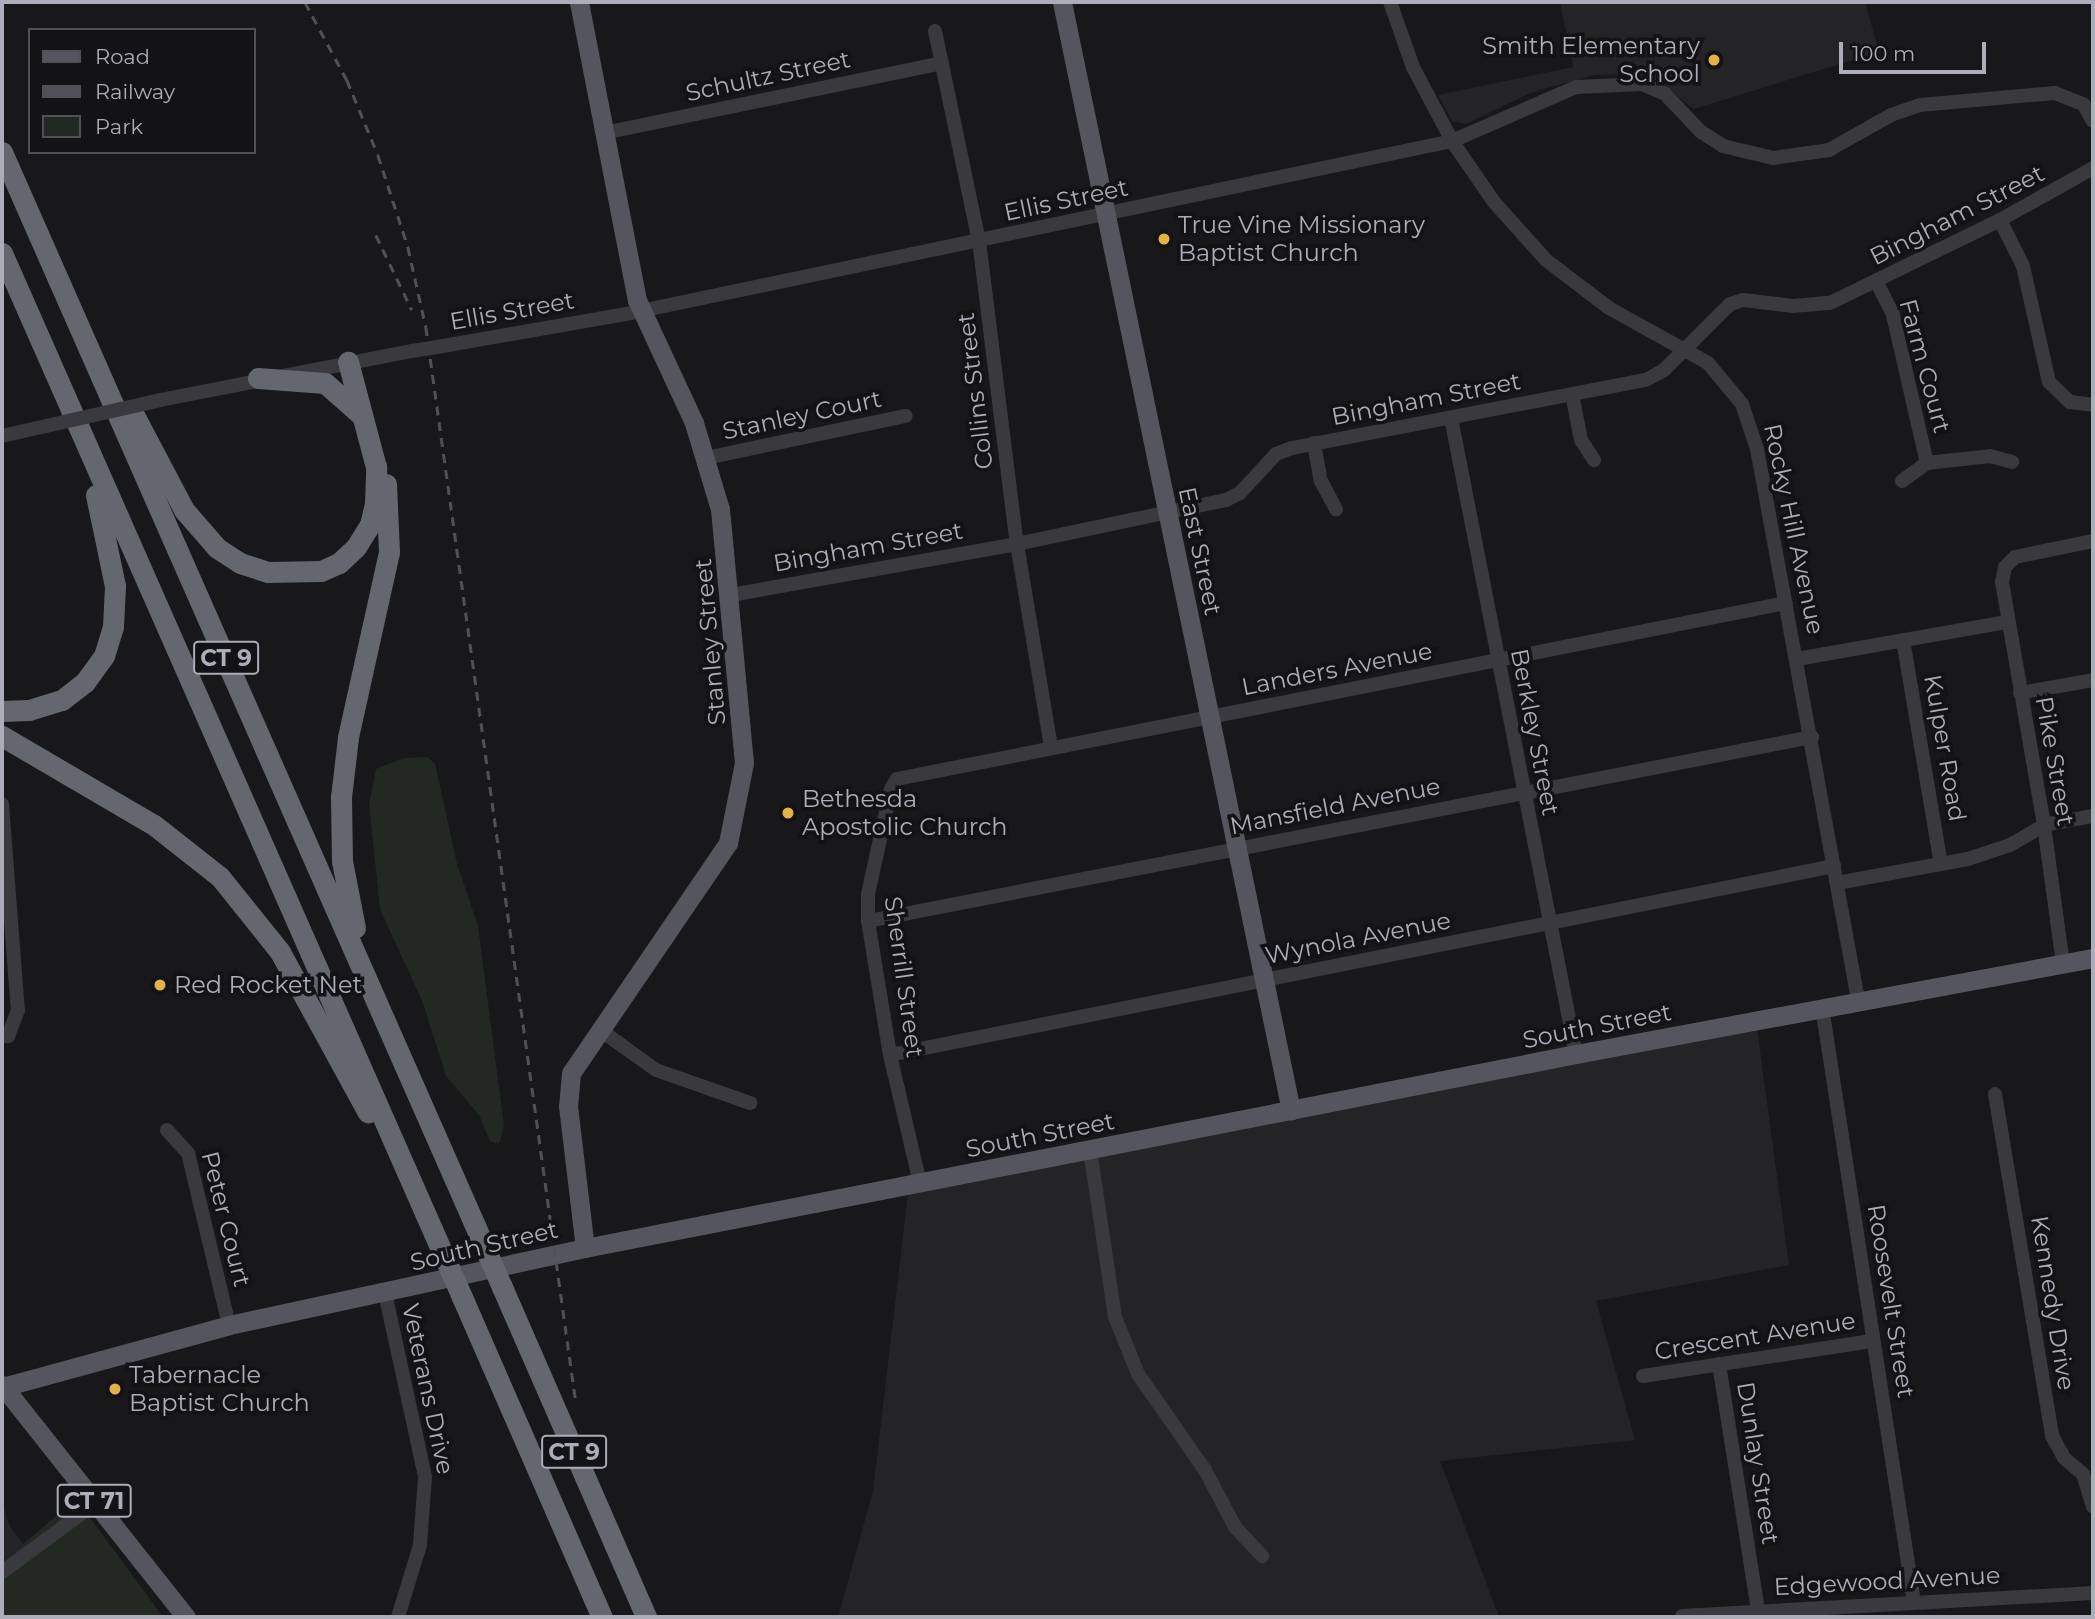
<!DOCTYPE html>
<html>
<head>
<meta charset="utf-8">
<style>
  body { margin:0 }
  #map { position:relative; width:2095px; height:1619px; overflow:hidden; background:#181719; font-family:Montserrat,sans-serif }
  div>[style] { position:absolute }
  [style*='--x'] { left:calc(var(--x)*1px); top:calc(var(--y)*1px); width:calc(var(--w)*1px); rotate:calc(var(--a)*1deg) }
  .built>* { inset:0; background:#242426 }
  .green>* { inset:0; background:#222923 }
  .minor>* { height:14px; margin:-7px; padding:0 7px; transform-origin:7px; border-radius:7px; background:#39393e }
  .major>* { height:19px; margin:-9.5px; padding:0 9.5px; transform-origin:9.5px; border-radius:9.5px; background:#55565d }
  .highway>* { height:21px; margin:-10.5px; padding:0 10.5px; transform-origin:10.5px; border-radius:10.5px; background:#65676f }
  .rail>* { height:2.5px; margin-top:-1.25px; transform-origin:0; background:repeating-linear-gradient(90deg,#505157 0 9px,transparent 0 16px) }
  .minor-bridge>* { height:14px; margin:-7px; padding:0 7px; transform-origin:7px; border-radius:7px; background:#39393e }
  .highway-bridge>* { height:21px; margin:-10.5px; padding:0 10.5px; transform-origin:10.5px; border-radius:10.5px; background:#65676f }
  .dots>* { width:19px; height:19px; translate:-50% -50%; box-sizing:border-box; border:4px solid #131214; border-radius:50% }
  span { translate:-50% -50%; white-space:nowrap; text-align:center; line-height:1.15; -webkit-text-stroke:7px #131214; paint-order:stroke }
  .shield-label span { padding:2px 5px; background:#131214; border:2px solid; border-radius:5px; -webkit-text-stroke-width:0 }
  .shield-label { font-size:23px; color:#abaeb8; font-weight:700 }
  .poi-label { font-size:24px; color:#abaeb8 }
  .right { translate:-100% -50%; text-align:right }
  .left { translate:0 -50%; text-align:left }
  .street-label { font-size:24px; color:#abaeb8 }
  .frame { position:absolute; inset:0; border:4px solid #abaeb8; pointer-events:none }
  .legend { position:absolute; left:28px; top:28px; width:228px; height:126px; box-sizing:border-box; background:#131214; border:2px solid #505056; margin:0; padding:9px 12px; list-style:none; font-size:21px; color:#abaeb8 }
  .legend li { display:flex; align-items:center; gap:14px; height:35px }
  .legend b { width:35px; border:2px solid #505056 }
  .scale { position:absolute; left:1839px; top:42px; width:147px; height:32px; box-sizing:border-box; border:4px solid #abaeb8; border-top:0; padding-left:9px; font-size:21px; line-height:24px; white-space:nowrap; color:#abaeb8; -webkit-text-stroke:5px #131214; paint-order:stroke }
</style>
</head>
<body>
<div id="map">
  <div class="built">
    <i style="clip-path:polygon(1560px 2px,1865px 2px,1879px 52px,1694px 109px,1657px 81px,1626px 74px,1594px 75px,1530px 93px,1466px 124px,1452px 121px,1438px 95px,1573px 67px)"></i>
    <i style="clip-path:polygon(1757px 1028px,1789px 1265px,1596px 1301px,1635px 1440px,1440px 1461px,1499px 1617px,838px 1617px,873px 1491px,908px 1194px)"></i>
    <i style="clip-path:polygon(2px 1499px,9px 1525px,23px 1544px,2px 1562px)"></i>
  </div>
  <div class="green">
    <i style="clip-path:polygon(427px 757px,435px 763px,457px 864px,478px 926px,504px 1126px,499px 1144px,490px 1141px,479px 1115px,446px 1076px,423px 1003px,380px 909px,369px 804px,376px 769px,404px 758px)"></i>
    <i style="clip-path:polygon(76px 1499px,125px 1565px,163px 1617px,2px 1617px,2px 1562px)"></i>
  </div>
  <div class="minor">
    <i style="--x:1390;--y:2;--w:69;--a:70.5"></i>
    <i style="--x:1413;--y:67;--w:84;--a:62.2"></i>
    <i style="--x:1452;--y:141;--w:74;--a:55.5"></i>
    <i style="--x:1494;--y:202;--w:78;--a:48.1"></i>
    <i style="--x:1546;--y:260;--w:79;--a:37.3"></i>
    <i style="--x:1609;--y:308;--w:113;--a:29.1"></i>
    <i style="--x:1708;--y:363;--w:53;--a:50.3"></i>
    <i style="--x:1742;--y:404;--w:47;--a:71.6"></i>
    <i style="--x:1757;--y:449;--w:560;--a:79.61"></i>
    <i style="--x:935;--y:31;--w:215;--a:78.2"></i>
    <i style="--x:979;--y:241;--w:305;--a:82.9"></i>
    <i style="--x:1017;--y:544;--w:206;--a:80.5"></i>
    <i style="--x:604;--y:133;--w:345;--a:-11.7"></i>
    <i style="--x:2000;--y:220;--w:51;--a:63.4"></i>
    <i style="--x:2023;--y:266;--w:119;--a:77.4"></i>
    <i style="--x:2049;--y:382;--w:29;--a:44"></i>
    <i style="--x:2070;--y:402;--w:23;--a:7"></i>
    <i style="--x:1876;--y:281;--w:38;--a:63"></i>
    <i style="--x:1893;--y:315;--w:152;--a:77.1"></i>
    <i style="--x:437;--y:347;--w:197;--a:-9.9"></i>
    <i style="--x:631;--y:313;--w:839;--a:-11.83"></i>
    <i style="--x:1452;--y:141;--w:135;--a:-23.5"></i>
    <i style="--x:1576;--y:87;--w:66;--a:-2.6"></i>
    <i style="--x:1642;--y:84;--w:25;--a:23"></i>
    <i style="--x:1665;--y:94;--w:52;--a:46.5"></i>
    <i style="--x:1701;--y:132;--w:26;--a:32"></i>
    <i style="--x:1723;--y:146;--w:51;--a:13.5"></i>
    <i style="--x:1773;--y:158;--w:57;--a:-8.1"></i>
    <i style="--x:1829;--y:150;--w:71;--a:-29.4"></i>
    <i style="--x:1891;--y:115;--w:31;--a:-19"></i>
    <i style="--x:1920;--y:105;--w:136;--a:-5.1"></i>
    <i style="--x:2055;--y:93;--w:31;--a:22"></i>
    <i style="--x:2084;--y:105;--w:18;--a:61"></i>
    <i style="--x:1572;--y:394;--w:47;--a:78.9"></i>
    <i style="--x:1581;--y:440;--w:24;--a:57"></i>
    <i style="--x:160;--y:400;--w:257;--a:-11"></i>
    <i style="--x:1451;--y:418;--w:648;--a:78.88"></i>
    <i style="--x:2;--y:436;--w:45;--a:-12.8"></i>
    <i style="--x:1314;--y:443;--w:39;--a:80"></i>
    <i style="--x:1321;--y:481;--w:32;--a:62"></i>
    <i style="--x:706;--y:458;--w:204;--a:-11.9"></i>
    <i style="--x:1902;--y:481;--w:31;--a:-36"></i>
    <i style="--x:1927;--y:463;--w:63;--a:-6.3"></i>
    <i style="--x:1990;--y:456;--w:23;--a:15"></i>
    <i style="--x:731;--y:595;--w:291;--a:-10.1"></i>
    <i style="--x:1017;--y:544;--w:214;--a:-11.9"></i>
    <i style="--x:1226;--y:500;--w:16;--a:-27"></i>
    <i style="--x:1240;--y:493;--w:53;--a:-47.3"></i>
    <i style="--x:1276;--y:454;--w:17;--a:-21"></i>
    <i style="--x:1292;--y:448;--w:360;--a:-10.9"></i>
    <i style="--x:1646;--y:380;--w:21;--a:-29"></i>
    <i style="--x:1664;--y:370;--w:93;--a:-45"></i>
    <i style="--x:1730;--y:304;--w:14;--a:-17"></i>
    <i style="--x:1743;--y:300;--w:50;--a:6.8"></i>
    <i style="--x:1793;--y:306;--w:37;--a:-5"></i>
    <i style="--x:1830;--y:303;--w:189;--a:-26"></i>
    <i style="--x:2000;--y:220;--w:107;--a:-29.2"></i>
    <i style="--x:1903;--y:640;--w:227;--a:80.4"></i>
    <i style="--x:1797;--y:659;--w:212;--a:-10"></i>
    <i style="--x:2020;--y:693;--w:74;--a:-10.1"></i>
    <i style="--x:2;--y:804;--w:207;--a:85.6"></i>
    <i style="--x:18;--y:1010;--w:28;--a:111"></i>
    <i style="--x:8;--y:1036;--w:6;--a:180"></i>
    <i style="--x:1837;--y:883;--w:133;--a:-10.4"></i>
    <i style="--x:1968;--y:859;--w:44;--a:-18.4"></i>
    <i style="--x:2010;--y:845;--w:39;--a:-30"></i>
    <i style="--x:2044;--y:825;--w:50;--a:-10.4"></i>
    <i style="--x:868;--y:921;--w:962;--a:-11.03"></i>
    <i style="--x:2063;--y:964;--w:140;--a:-97.8"></i>
    <i style="--x:2044;--y:825;--w:247;--a:-99.8"></i>
    <i style="--x:2002;--y:582;--w:15;--a:-79"></i>
    <i style="--x:2005;--y:567;--w:14;--a:-45"></i>
    <i style="--x:2015;--y:557;--w:80;--a:-11.6"></i>
    <i style="--x:1822;--y:1007;--w:602;--a:81.21"></i>
    <i style="--x:599;--y:1029;--w:70;--a:35.7"></i>
    <i style="--x:656;--y:1070;--w:100;--a:19.3"></i>
    <i style="--x:890;--y:1055;--w:963;--a:-11.32"></i>
    <i style="--x:1995;--y:1094;--w:347;--a:80.5"></i>
    <i style="--x:2052;--y:1436;--w:25;--a:61"></i>
    <i style="--x:2064;--y:1458;--w:25;--a:40"></i>
    <i style="--x:2083;--y:1474;--w:34;--a:73"></i>
    <i style="--x:167;--y:1130;--w:31;--a:48"></i>
    <i style="--x:188;--y:1153;--w:177;--a:76.6"></i>
    <i style="--x:1090;--y:1150;--w:169;--a:81.5"></i>
    <i style="--x:1115;--y:1317;--w:61;--a:68"></i>
    <i style="--x:1138;--y:1374;--w:117;--a:55.1"></i>
    <i style="--x:1205;--y:1470;--w:64;--a:62.2"></i>
    <i style="--x:1235;--y:1527;--w:40;--a:47"></i>
    <i style="--x:920;--y:1183;--w:131;--a:-103.2"></i>
    <i style="--x:890;--y:1055;--w:136;--a:-99.3"></i>
    <i style="--x:868;--y:921;--w:27;--a:-90"></i>
    <i style="--x:868;--y:894;--w:107;--a:-77.6"></i>
    <i style="--x:891;--y:789;--w:12;--a:-59"></i>
    <i style="--x:897;--y:779;--w:906;--a:-11.2"></i>
    <i style="--x:385;--y:1293;--w:188;--a:77.7"></i>
    <i style="--x:425;--y:1477;--w:68;--a:94.2"></i>
    <i style="--x:420;--y:1545;--w:75;--a:107"></i>
    <i style="--x:1719;--y:1364;--w:250;--a:81"></i>
    <i style="--x:1643;--y:1376;--w:233;--a:-8.7"></i>
    <i style="--x:2;--y:1572;--w:117;--a:-36.3"></i>
    <i style="--x:1682;--y:1616;--w:412;--a:-3.2"></i>
  </div>
  <div class="major">
    <i style="--x:579;--y:2;--w:304;--a:79"></i>
    <i style="--x:637;--y:300;--w:136;--a:65.1"></i>
    <i style="--x:694;--y:423;--w:90;--a:73.2"></i>
    <i style="--x:720;--y:509;--w:255;--a:84.6"></i>
    <i style="--x:744;--y:763;--w:82;--a:101.3"></i>
    <i style="--x:728;--y:843;--w:278;--a:124.3"></i>
    <i style="--x:571;--y:1073;--w:33;--a:95"></i>
    <i style="--x:568;--y:1106;--w:143;--a:83.2"></i>
    <i style="--x:1062;--y:2;--w:1132;--a:78.33"></i>
    <i style="--x:2;--y:1385;--w:296;--a:51.6"></i>
    <i style="--x:3;--y:1387;--w:234;--a:-15.3"></i>
    <i style="--x:229;--y:1325;--w:364;--a:-12.2"></i>
    <i style="--x:585;--y:1248;--w:1010;--a:-11.08"></i>
    <i style="--x:1576;--y:1054;--w:526;--a:-10.52"></i>
  </div>
  <div class="highway">
    <i style="--x:2;--y:152;--w:1195;--a:66.22"></i>
    <i style="--x:2;--y:253;--w:1096;--a:66.22"></i>
    <i style="--x:258;--y:378;--w:67;--a:4.3"></i>
    <i style="--x:325;--y:383;--w:45;--a:41.4"></i>
    <i style="--x:135;--y:417;--w:105;--a:62.2"></i>
    <i style="--x:184;--y:510;--w:50;--a:49"></i>
    <i style="--x:217;--y:548;--w:27;--a:33"></i>
    <i style="--x:240;--y:563;--w:29;--a:18"></i>
    <i style="--x:268;--y:572;--w:53;--a:-1.1"></i>
    <i style="--x:321;--y:571;--w:20;--a:-24"></i>
    <i style="--x:339;--y:563;--w:23;--a:-43"></i>
    <i style="--x:356;--y:547;--w:26;--a:-58"></i>
    <i style="--x:370;--y:525;--w:23;--a:-77"></i>
    <i style="--x:375;--y:503;--w:36;--a:-88"></i>
    <i style="--x:376;--y:467;--w:109;--a:-104.9"></i>
    <i style="--x:2;--y:711;--w:27;--a:-2"></i>
    <i style="--x:29;--y:710;--w:34;--a:-17"></i>
    <i style="--x:62;--y:700;--w:29;--a:-38"></i>
    <i style="--x:85;--y:682;--w:32;--a:-54"></i>
    <i style="--x:104;--y:656;--w:30;--a:-73"></i>
    <i style="--x:113;--y:627;--w:41;--a:-87.2"></i>
    <i style="--x:115;--y:586;--w:93;--a:-101.8"></i>
    <i style="--x:2;--y:736;--w:176;--a:30.4"></i>
    <i style="--x:154;--y:825;--w:84;--a:38.2"></i>
    <i style="--x:220;--y:877;--w:96;--a:51.3"></i>
    <i style="--x:280;--y:952;--w:183;--a:61.3"></i>
    <i style="--x:355;--y:928;--w:68;--a:-101"></i>
    <i style="--x:342;--y:861;--w:64;--a:-90.9"></i>
    <i style="--x:341;--y:797;--w:60;--a:-83.3"></i>
    <i style="--x:348;--y:737;--w:189;--a:-77.5"></i>
    <i style="--x:389;--y:552;--w:68;--a:-92.5"></i>
    <i style="--x:502;--y:1287;--w:360;--a:66.4"></i>
    <i style="--x:462;--y:1297;--w:349;--a:66.4"></i>
  </div>
  <div class="rail">
    <i style="--x:305;--y:2;--w:89;--a:61.7"></i>
    <i style="--x:347;--y:80;--w:81;--a:67.5"></i>
    <i style="--x:378;--y:155;--w:97;--a:71.9"></i>
    <i style="--x:408;--y:247;--w:82;--a:77.3"></i>
    <i style="--x:426;--y:327;--w:1085;--a:82.06"></i>
    <i style="--x:376;--y:235;--w:83;--a:64.4"></i>
  </div>
  <div class="minor-bridge">
    <i style="--x:412;--y:351;--w:25;--a:-9"></i>
    <i style="--x:46;--y:426;--w:117;--a:-12.8"></i>
  </div>
  <div class="highway-bridge">
    <i style="--x:484;--y:1246;--w:45;--a:66.3"></i>
    <i style="--x:444;--y:1256;--w:45;--a:66.3"></i>
  </div>
  <div class="dots">
    <i style="left:1714px;top:60px;background:#e3b246"></i>
    <i style="left:1164px;top:239px;background:#e3b246"></i>
    <i style="left:788px;top:813px;background:#e3b246"></i>
    <i style="left:160px;top:985px;background:#e3b246"></i>
    <i style="left:115px;top:1389px;background:#e3b246"></i>
  </div>
  <div class="shield-label">
    <span style="left:226px;top:658px">CT 9</span>
    <span style="left:574px;top:1452px">CT 9</span>
    <span style="left:94px;top:1501px">CT 71</span>
  </div>
  <div class="poi-label">
    <span class="right" style="left:1700px;top:60px">Smith Elementary<br>School</span>
    <span class="left" style="left:1178px;top:239px">True Vine Missionary<br>Baptist Church</span>
    <span class="left" style="left:802px;top:813px">Bethesda<br>Apostolic Church</span>
    <span class="left" style="left:174px;top:985px">Red Rocket Net</span>
    <span class="left" style="left:129px;top:1389px">Tabernacle<br>Baptist Church</span>
  </div>
  <div class="street-label">
    <span style="left:768px;top:76px;rotate:-12deg">Schultz Street</span>
    <span style="left:1066px;top:200px;rotate:-12deg">Ellis Street</span>
    <span style="left:1957px;top:215px;rotate:-27deg">Bingham Street</span>
    <span style="left:512px;top:311px;rotate:-10deg">Ellis Street</span>
    <span style="left:1925px;top:366px;rotate:75deg">Farm Court</span>
    <span style="left:975px;top:391px;rotate:-97deg">Collins Street</span>
    <span style="left:1426px;top:399px;rotate:-11deg">Bingham Street</span>
    <span style="left:802px;top:415px;rotate:-12deg">Stanley Court</span>
    <span style="left:1794px;top:529px;rotate:78deg">Rocky Hill Avenue</span>
    <span style="left:868px;top:547px;rotate:-10deg">Bingham Street</span>
    <span style="left:1200px;top:551px;rotate:78deg">East Street</span>
    <span style="left:710px;top:642px;rotate:-95deg">Stanley Street</span>
    <span style="left:1337px;top:669px;rotate:-11deg">Landers Avenue</span>
    <span style="left:1535px;top:732px;rotate:79deg">Berkley Street</span>
    <span style="left:1945px;top:748px;rotate:80deg">Kulper Road</span>
    <span style="left:2055px;top:761px;rotate:80deg">Pike Street</span>
    <span style="left:1335px;top:806px;rotate:-11deg">Mansfield Avenue</span>
    <span style="left:1358px;top:938px;rotate:-11deg">Wynola Avenue</span>
    <span style="left:904px;top:977px;rotate:82deg">Sherrill Street</span>
    <span style="left:1597px;top:1026px;rotate:-11deg">South Street</span>
    <span style="left:1040px;top:1135px;rotate:-11deg">South Street</span>
    <span style="left:226px;top:1219px;rotate:76deg">Peter Court</span>
    <span style="left:484px;top:1246px;rotate:-13deg">South Street</span>
    <span style="left:1891px;top:1301px;rotate:81deg">Roosevelt Street</span>
    <span style="left:2053px;top:1303px;rotate:81deg">Kennedy Drive</span>
    <span style="left:1755px;top:1336px;rotate:-9deg">Crescent Avenue</span>
    <span style="left:428px;top:1389px;rotate:78deg">Veterans Drive</span>
    <span style="left:1758px;top:1463px;rotate:81deg">Dunlay Street</span>
    <span style="left:1887px;top:1581px;rotate:-3deg">Edgewood Avenue</span>
  </div>
  <div class="frame"></div>
  <ul class="legend">
  <li><b style="height:9px;background:#55565d"></b>Road</li>
  <li><b style="height:9px;background:#505157"></b>Railway</li>
  <li><b style="height:19px;background:#222923"></b>Park</li>
  </ul>
  <div class="scale">100 m</div>
</div>
</body>
</html>
